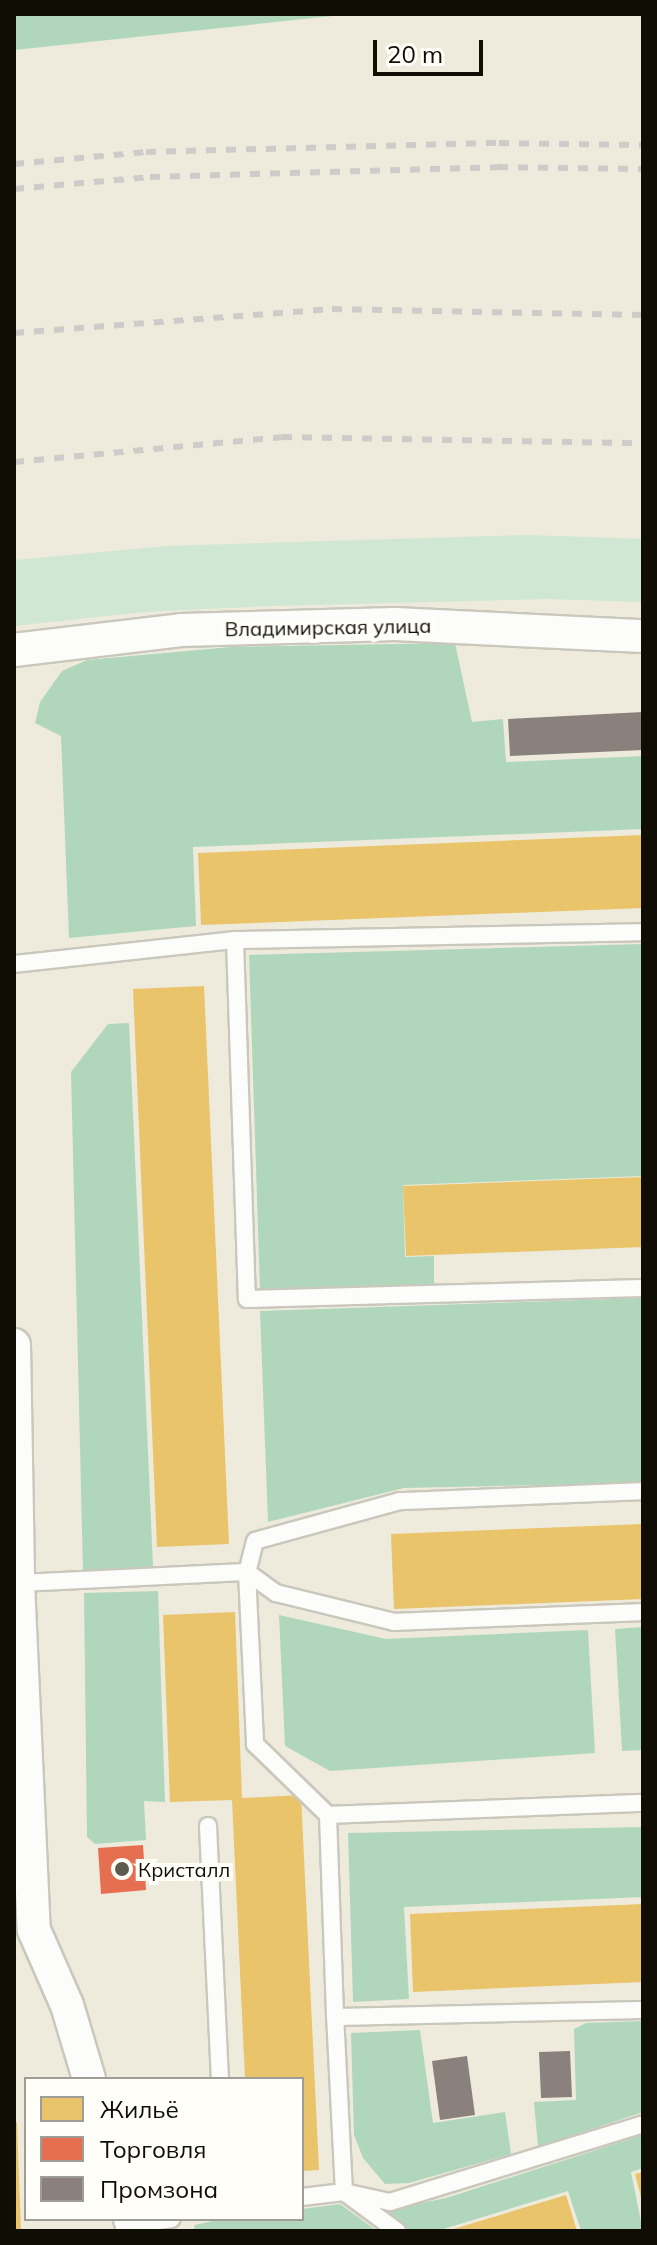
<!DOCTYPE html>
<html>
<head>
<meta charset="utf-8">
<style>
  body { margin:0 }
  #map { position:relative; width:657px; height:2245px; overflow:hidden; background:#eeebdc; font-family:Mulish,sans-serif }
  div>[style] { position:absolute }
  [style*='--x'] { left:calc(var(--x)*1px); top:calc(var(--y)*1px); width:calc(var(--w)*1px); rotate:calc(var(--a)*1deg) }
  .green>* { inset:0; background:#cfe7d3 }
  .forest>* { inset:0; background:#b0d7bc }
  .homes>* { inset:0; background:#e9c46a }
  .shops>* { inset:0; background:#e76f51 }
  .industry>* { inset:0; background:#8a817c }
  .roads { filter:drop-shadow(2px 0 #cac8bc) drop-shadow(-2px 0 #cac8bc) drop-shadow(0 2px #cac8bc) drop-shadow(0 -2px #cac8bc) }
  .service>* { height:16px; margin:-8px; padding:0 8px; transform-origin:8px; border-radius:8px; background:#fcfcfa }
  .minor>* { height:32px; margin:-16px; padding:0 16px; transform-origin:16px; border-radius:16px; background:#fcfcfa }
  .rail>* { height:6px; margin-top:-3px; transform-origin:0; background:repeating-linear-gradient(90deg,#cdccc8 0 10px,transparent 0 20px) }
  .dots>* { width:22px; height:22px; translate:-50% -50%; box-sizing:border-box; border:4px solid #fffef8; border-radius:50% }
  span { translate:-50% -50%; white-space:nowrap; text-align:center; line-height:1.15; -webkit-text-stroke:8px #fffef8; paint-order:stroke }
  .street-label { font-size:20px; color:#0f0d04 }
  .poi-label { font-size:20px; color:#0f0d04 }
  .left { translate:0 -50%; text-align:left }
  .frame { position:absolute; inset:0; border:16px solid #0f0d04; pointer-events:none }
  .legend { position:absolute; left:24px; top:2077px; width:280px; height:144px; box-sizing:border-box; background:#fffef8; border:2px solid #9f9e96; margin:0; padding:10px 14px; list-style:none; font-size:24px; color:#0f0d04 }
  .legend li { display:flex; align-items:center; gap:16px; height:40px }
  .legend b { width:40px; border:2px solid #9f9e96 }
  .scale { position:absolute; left:373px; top:40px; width:110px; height:36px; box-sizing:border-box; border:4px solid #0f0d04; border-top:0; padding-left:10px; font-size:24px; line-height:28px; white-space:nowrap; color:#0f0d04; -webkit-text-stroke:6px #fffef8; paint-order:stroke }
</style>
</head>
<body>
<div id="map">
  <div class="green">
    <i style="clip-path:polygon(528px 535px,643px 539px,643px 602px,548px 599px,272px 606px,144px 612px,14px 626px,14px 560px,167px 546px)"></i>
  </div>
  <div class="forest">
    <i style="clip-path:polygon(14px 14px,351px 14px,14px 50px)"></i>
    <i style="clip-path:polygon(455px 643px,472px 722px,503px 719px,506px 762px,643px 756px,643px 829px,193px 847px,196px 926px,69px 938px,61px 736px,35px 723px,40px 702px,62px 671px,87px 660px,231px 647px)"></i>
    <i style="clip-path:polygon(643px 944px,643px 1176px,403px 1185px,405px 1257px,434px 1256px,434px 1287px,260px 1290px,249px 955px)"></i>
    <i style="clip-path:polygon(129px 1023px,153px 1566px,83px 1572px,71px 1072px,108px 1024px)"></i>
    <i style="clip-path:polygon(643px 1298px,643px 1483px,404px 1488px,268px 1522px,260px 1311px)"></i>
    <i style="clip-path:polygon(158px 1591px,165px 1802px,144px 1801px,146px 1840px,95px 1844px,87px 1837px,84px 1593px)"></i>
    <i style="clip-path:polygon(279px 1615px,386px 1639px,588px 1630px,595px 1753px,330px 1771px,285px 1746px)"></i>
    <i style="clip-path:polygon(643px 1627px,643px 1750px,622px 1751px,615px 1629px)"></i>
    <i style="clip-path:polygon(643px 1827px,643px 1897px,404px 1907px,409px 1999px,353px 2002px,348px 1833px)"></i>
    <i style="clip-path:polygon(643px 2021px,643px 2112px,538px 2147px,534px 2102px,576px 2100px,574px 2029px,586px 2023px)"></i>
    <i style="clip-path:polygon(420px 2030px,433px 2123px,505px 2112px,511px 2154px,409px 2183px,385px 2184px,363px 2158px,354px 2135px,351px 2033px)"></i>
    <i style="clip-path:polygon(643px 2135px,643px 2168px,631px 2172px,643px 2231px,581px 2231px,568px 2191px,437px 2231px,409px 2231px,384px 2211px,446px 2198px)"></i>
    <i style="clip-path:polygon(340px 2204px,377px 2231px,193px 2231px,195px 2225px,221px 2219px,302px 2219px,302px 2209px)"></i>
  </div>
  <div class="homes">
    <i style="clip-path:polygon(643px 835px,643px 908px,201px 925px,198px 853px)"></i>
    <i style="clip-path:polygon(204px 986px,229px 1544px,157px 1547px,133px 989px)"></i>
    <i style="clip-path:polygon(643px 1177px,643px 1247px,406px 1256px,403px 1186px)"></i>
    <i style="clip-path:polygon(643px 1524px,643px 1599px,394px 1609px,391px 1534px)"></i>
    <i style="clip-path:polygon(235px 1612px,242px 1798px,301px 1795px,319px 2170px,302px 2171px,302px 2079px,245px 2079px,232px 1800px,170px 1802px,163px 1615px)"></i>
    <i style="clip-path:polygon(643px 1904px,643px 1982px,413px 1992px,410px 1914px)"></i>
    <i style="clip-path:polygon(14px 2122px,17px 2122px,21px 2231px,14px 2231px)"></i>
    <i style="clip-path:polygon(643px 2172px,643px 2201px,642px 2201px,635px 2174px)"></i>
    <i style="clip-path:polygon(566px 2195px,577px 2231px,450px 2231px,450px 2230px)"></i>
  </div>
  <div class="shops">
    <i style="clip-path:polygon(143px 1845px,146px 1890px,101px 1894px,98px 1848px)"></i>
  </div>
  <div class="industry">
    <i style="clip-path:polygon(643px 712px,643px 750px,510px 756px,508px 719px)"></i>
    <i style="clip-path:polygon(570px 2051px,572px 2097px,541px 2098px,539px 2052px)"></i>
    <i style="clip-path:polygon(467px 2056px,475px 2115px,440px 2120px,432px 2061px)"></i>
  </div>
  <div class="roads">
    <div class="service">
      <i style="--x:235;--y:940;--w:408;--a:-1.1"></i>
      <i style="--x:14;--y:964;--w:222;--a:-6.2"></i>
      <i style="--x:235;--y:940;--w:359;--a:88.1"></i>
      <i style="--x:247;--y:1299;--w:396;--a:-1.6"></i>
      <i style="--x:643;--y:1491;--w:243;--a:177.6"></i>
      <i style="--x:400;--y:1501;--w:150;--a:164.6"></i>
      <i style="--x:255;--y:1541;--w:32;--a:104"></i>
      <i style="--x:247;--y:1572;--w:36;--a:36"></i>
      <i style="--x:276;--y:1593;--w:122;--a:13.8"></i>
      <i style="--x:394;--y:1622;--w:249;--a:-2.3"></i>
      <i style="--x:18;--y:1583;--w:229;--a:-2.8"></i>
      <i style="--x:247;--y:1572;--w:172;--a:87.3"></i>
      <i style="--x:255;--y:1744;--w:102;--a:44.2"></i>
      <i style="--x:328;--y:1815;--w:315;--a:-2.2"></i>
      <i style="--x:328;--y:1815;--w:202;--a:88"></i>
      <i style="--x:208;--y:1826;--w:253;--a:87.3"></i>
      <i style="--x:302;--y:2197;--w:42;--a:-6.8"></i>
      <i style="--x:344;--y:2192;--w:47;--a:12.3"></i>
      <i style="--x:390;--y:2202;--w:265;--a:-17.1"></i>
      <i style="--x:132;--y:2225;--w:40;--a:-8.5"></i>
      <i style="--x:397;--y:2231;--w:66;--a:-143.7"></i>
      <i style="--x:344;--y:2192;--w:175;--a:-92.9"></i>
      <i style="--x:335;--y:2017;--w:308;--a:-1.3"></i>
    </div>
    <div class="minor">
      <i style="--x:14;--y:650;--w:168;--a:-6.8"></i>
      <i style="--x:181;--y:630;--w:214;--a:-1.6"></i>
      <i style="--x:395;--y:624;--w:248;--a:2.8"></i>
      <i style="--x:14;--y:1345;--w:238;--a:89"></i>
      <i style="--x:18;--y:1583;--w:347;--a:87.4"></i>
      <i style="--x:34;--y:1930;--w:82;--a:66.3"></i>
      <i style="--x:67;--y:2005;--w:77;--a:73.4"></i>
      <i style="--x:130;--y:2219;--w:13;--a:72"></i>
    </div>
  </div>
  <div class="rail">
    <i style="--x:14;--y:164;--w:133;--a:-5.2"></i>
    <i style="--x:146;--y:152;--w:353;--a:-1.5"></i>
    <i style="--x:499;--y:143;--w:144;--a:0.8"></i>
    <i style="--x:14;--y:189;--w:137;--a:-5"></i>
    <i style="--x:150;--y:177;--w:348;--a:-1.6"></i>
    <i style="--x:498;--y:167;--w:145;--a:0.8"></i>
    <i style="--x:14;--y:333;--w:319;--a:-4.3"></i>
    <i style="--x:332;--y:309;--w:311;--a:1.1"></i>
    <i style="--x:14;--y:462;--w:269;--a:-5.3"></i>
    <i style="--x:282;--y:437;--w:361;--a:1"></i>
  </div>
  <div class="dots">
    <i style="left:122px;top:1869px;background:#5d5b50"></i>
  </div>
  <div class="street-label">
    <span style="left:328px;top:627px;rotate:-1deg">Владимирская улица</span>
  </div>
  <div class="poi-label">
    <span class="left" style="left:138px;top:1869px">Кристалл</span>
  </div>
  <div class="frame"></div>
  <ul class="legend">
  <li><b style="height:22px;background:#e9c46a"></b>Жильё</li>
  <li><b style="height:22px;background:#e76f51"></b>Торговля</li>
  <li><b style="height:22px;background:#8a817c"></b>Промзона</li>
  </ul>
  <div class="scale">20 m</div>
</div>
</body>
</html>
